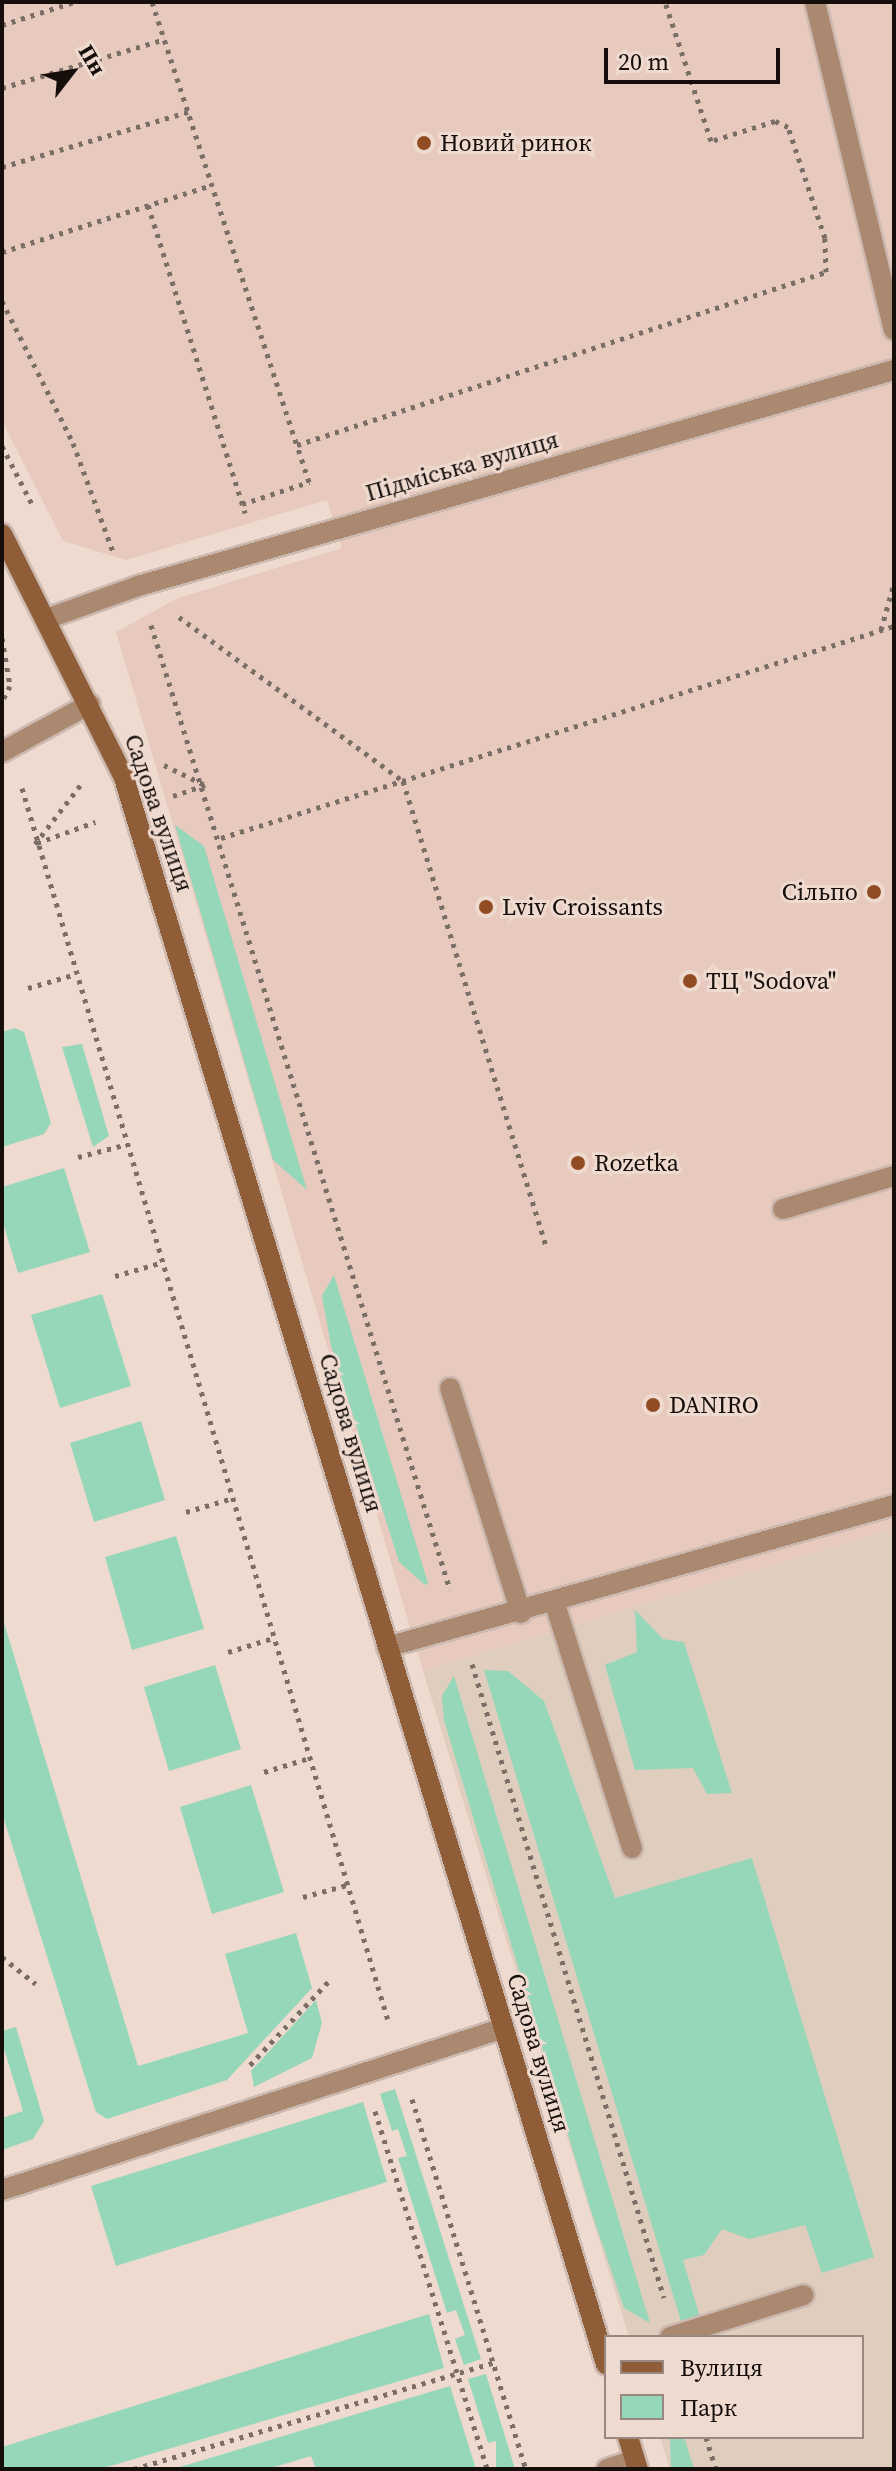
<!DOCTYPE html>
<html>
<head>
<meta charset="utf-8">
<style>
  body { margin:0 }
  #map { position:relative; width:896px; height:2471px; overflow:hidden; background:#efdacf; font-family:"Source Serif 4",serif }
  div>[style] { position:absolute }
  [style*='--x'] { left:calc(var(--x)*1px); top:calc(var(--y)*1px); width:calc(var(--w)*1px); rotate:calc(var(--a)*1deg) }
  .built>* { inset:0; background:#e7cabd }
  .industrial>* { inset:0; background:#dfcdbd }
  .green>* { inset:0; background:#96d7ba }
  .path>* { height:5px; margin-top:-2.5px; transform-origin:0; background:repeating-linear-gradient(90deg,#7b6e67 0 4px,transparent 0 10px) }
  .roads { filter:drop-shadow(2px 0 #ccb9b0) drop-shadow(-2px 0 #ccb9b0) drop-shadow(0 2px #ccb9b0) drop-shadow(0 -2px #ccb9b0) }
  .lane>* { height:20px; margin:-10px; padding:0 10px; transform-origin:10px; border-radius:10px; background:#ab8870 }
  .street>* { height:20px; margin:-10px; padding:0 10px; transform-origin:10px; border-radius:10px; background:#ab8870 }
  .secondary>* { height:20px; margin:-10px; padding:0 10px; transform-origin:10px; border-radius:10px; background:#8f5e39 }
  .dots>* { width:22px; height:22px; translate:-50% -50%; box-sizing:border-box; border:4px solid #efdacf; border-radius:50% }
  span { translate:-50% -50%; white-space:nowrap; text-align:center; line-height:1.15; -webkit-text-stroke:6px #efdacf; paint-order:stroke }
  .poi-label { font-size:24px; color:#150e0b }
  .left { translate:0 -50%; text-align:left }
  .right { translate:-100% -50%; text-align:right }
  .street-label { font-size:24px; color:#150e0b }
  .frame { position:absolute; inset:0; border:4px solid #150e0b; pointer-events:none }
  .legend { position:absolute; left:604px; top:2335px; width:260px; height:104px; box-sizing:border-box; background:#efdacf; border:2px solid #988881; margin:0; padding:10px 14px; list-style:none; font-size:24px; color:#150e0b }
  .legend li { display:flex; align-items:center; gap:16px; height:40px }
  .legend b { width:40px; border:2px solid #988881 }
  .north { position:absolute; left:32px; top:32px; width:80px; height:80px; -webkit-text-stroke:6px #efdacf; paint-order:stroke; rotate:59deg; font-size:22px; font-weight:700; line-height:32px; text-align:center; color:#150e0b }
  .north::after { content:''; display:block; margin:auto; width:28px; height:36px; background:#150e0b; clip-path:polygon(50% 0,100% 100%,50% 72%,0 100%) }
  .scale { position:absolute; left:604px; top:48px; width:176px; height:36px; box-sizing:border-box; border:4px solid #150e0b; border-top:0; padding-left:10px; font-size:24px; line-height:28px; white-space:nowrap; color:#150e0b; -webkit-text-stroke:6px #efdacf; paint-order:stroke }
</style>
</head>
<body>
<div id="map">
  <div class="built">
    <i style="clip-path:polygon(2px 2px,894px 2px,894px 1529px,423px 1671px,116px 632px,178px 598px,342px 548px,327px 500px,126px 560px,63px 541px,2px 421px)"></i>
  </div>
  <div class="industrial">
    <i style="clip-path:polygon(894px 1529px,894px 2469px,670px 2469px,660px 2437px,862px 2437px,862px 2337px,629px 2337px,423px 1671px)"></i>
  </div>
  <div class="green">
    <i style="clip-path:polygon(175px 825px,204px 846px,307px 1190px,273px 1160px)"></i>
    <i style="clip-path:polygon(15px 1028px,24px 1032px,51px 1123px,44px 1134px,2px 1147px,2px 1032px)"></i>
    <i style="clip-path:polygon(82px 1044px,109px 1136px,93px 1147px,62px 1047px)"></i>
    <i style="clip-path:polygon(64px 1168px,90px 1252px,18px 1273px,2px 1219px,2px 1187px)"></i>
    <i style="clip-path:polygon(334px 1275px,428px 1583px,425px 1585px,399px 1562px,331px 1346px,322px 1296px)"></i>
    <i style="clip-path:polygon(102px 1294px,131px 1386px,60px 1408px,31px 1315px)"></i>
    <i style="clip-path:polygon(141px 1421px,165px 1500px,94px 1522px,70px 1443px)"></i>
    <i style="clip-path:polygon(176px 1536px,204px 1629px,132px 1650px,105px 1557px)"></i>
    <i style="clip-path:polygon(635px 1610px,663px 1639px,684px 1642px,732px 1793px,707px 1794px,693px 1768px,635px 1770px,605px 1665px,637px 1652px)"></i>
    <i style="clip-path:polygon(2px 1616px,138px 2066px,248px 2033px,225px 1954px,296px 1933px,312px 1988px,227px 2080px,107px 2119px,96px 2112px,2px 1813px)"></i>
    <i style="clip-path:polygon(215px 1665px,241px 1749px,169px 1771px,144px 1687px)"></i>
    <i style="clip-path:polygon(484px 1670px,508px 1671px,544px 1701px,615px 1898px,752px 1858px,874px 2257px,822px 2273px,805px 2225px,749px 2239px,722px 2229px,704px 2255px,683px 2260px,702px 2324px,683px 2328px)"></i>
    <i style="clip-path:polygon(454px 1676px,650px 2323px,624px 2308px,590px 2208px,444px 1720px,442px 1696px)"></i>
    <i style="clip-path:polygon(251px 1785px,284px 1892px,212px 1914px,180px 1807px)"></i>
    <i style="clip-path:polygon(316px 2000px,322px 2023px,312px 2058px,254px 2087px,251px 2071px)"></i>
    <i style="clip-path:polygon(16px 2027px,44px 2121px,33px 2139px,2px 2150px,2px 2118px,23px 2111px,2px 2042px,2px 2031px)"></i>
    <i style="clip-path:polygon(395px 2089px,481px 2359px,464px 2365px,455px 2339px,465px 2335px,456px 2310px,447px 2313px,398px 2158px,407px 2156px,398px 2129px,392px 2131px,380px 2094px)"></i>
    <i style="clip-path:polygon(363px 2102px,387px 2182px,116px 2266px,91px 2186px)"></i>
    <i style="clip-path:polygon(429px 2314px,444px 2368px,100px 2469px,2px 2469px,2px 2447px)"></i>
    <i style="clip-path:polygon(486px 2374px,515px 2469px,496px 2469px,496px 2441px,488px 2443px,468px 2379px)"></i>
    <i style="clip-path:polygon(450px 2386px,476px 2469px,316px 2469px,311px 2456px,268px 2469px,173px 2469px)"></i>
    <i style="clip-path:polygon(670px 2437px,684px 2437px,694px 2469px,671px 2469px)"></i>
  </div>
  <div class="path">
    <i style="--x:152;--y:2;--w:466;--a:71.9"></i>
    <i style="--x:297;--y:445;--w:557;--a:-18.11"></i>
    <i style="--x:826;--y:272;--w:34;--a:-92"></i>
    <i style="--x:825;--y:238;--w:117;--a:-108.4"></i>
    <i style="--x:788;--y:127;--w:14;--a:-155"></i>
    <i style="--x:775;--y:121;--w:67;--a:162.6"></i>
    <i style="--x:711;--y:141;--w:146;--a:-108.3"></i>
    <i style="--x:2;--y:25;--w:76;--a:-17.7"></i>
    <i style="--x:2;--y:88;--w:170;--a:-16.7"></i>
    <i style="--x:2;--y:167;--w:194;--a:-16.5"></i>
    <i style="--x:148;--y:205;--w:323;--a:72.5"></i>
    <i style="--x:2;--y:252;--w:220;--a:-17.7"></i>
    <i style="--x:2;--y:301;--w:159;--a:63.4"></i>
    <i style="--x:73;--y:443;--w:116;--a:69.8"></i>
    <i style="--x:2;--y:446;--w:68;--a:62.7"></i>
    <i style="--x:242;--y:504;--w:71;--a:-18.2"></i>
    <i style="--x:309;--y:482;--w:39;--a:-108"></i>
    <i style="--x:179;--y:617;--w:278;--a:36.2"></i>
    <i style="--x:403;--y:781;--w:487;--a:72.9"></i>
    <i style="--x:151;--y:625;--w:1010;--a:72.78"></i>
    <i style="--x:881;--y:630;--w:49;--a:-74.5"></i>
    <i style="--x:2;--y:638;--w:49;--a:80.5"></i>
    <i style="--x:10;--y:686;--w:17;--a:118"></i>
    <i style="--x:164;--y:765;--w:46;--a:26"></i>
    <i style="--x:22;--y:788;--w:1289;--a:73.46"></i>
    <i style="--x:173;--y:796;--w:34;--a:-19"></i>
    <i style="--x:221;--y:838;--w:706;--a:-17.48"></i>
    <i style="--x:37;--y:843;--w:62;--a:-19.9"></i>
    <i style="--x:35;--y:844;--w:77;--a:-52.4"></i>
    <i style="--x:2;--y:912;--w:2;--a:0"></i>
    <i style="--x:28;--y:988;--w:47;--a:-16.1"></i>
    <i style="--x:78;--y:1157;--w:48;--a:-14.6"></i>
    <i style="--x:115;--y:1276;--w:47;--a:-16.1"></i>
    <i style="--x:186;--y:1512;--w:46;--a:-16.5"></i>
    <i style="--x:228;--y:1652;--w:47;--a:-17.3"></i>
    <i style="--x:472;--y:1664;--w:662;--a:73.15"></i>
    <i style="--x:264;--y:1772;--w:47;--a:-17.3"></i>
    <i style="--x:303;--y:1897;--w:46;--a:-15.3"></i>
    <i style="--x:2;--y:1957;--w:43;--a:38.5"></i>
    <i style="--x:250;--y:2065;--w:115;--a:-46.8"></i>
    <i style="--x:412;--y:2099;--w:387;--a:72.9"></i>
    <i style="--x:375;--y:2111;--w:375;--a:72.6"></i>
    <i style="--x:706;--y:2437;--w:34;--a:73"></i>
    <i style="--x:134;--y:2469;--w:374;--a:-16.5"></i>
  </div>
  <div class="roads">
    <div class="lane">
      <i style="--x:815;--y:2;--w:337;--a:76.5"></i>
      <i style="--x:2;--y:752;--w:100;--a:-28.6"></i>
      <i style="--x:783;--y:1209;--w:116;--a:-16.6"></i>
      <i style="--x:450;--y:1388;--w:236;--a:72.5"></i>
      <i style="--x:555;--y:1604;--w:256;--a:72.5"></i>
      <i style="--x:387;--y:1647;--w:527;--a:-15.65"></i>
      <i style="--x:2;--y:2190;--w:527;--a:-17.89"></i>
      <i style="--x:670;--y:2337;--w:140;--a:-17.4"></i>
      <i style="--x:607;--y:2469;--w:29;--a:-18"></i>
    </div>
    <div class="street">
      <i style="--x:46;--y:619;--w:98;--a:-19.7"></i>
      <i style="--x:138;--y:586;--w:786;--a:-15.95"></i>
    </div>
    <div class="secondary">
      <i style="--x:2;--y:534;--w:273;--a:63.4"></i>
      <i style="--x:124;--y:778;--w:1658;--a:73.1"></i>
      <i style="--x:628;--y:2437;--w:34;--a:73"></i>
    </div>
  </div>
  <div class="dots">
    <i style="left:424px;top:143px;background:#924c24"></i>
    <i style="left:874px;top:892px;background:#924c24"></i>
    <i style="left:486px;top:907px;background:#924c24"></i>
    <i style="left:690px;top:981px;background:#924c24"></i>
    <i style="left:578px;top:1163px;background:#924c24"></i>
    <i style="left:653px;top:1405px;background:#924c24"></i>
  </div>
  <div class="poi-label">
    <span class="left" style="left:440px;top:143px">Новий ринок</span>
    <span class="right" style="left:858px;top:892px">Сільпо</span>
    <span class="left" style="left:502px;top:907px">Lviv Croissants</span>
    <span class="left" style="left:706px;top:981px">ТЦ "Sodova"</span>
    <span class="left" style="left:594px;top:1163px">Rozetka</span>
    <span class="left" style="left:669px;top:1405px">DANIRO</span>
  </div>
  <div class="street-label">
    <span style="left:462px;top:466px;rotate:-16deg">Підміська вулиця</span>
    <span style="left:159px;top:813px;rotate:71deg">Садова вулиця</span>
    <span style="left:351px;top:1433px;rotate:73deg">Садова вулиця</span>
    <span style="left:539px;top:2053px;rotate:73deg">Садова вулиця</span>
  </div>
  <div class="frame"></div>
  <ul class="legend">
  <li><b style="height:10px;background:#8f5e39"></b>Вулиця</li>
  <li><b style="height:22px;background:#96d7ba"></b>Парк</li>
  </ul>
  <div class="north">Пн</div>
  <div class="scale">20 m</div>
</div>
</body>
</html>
